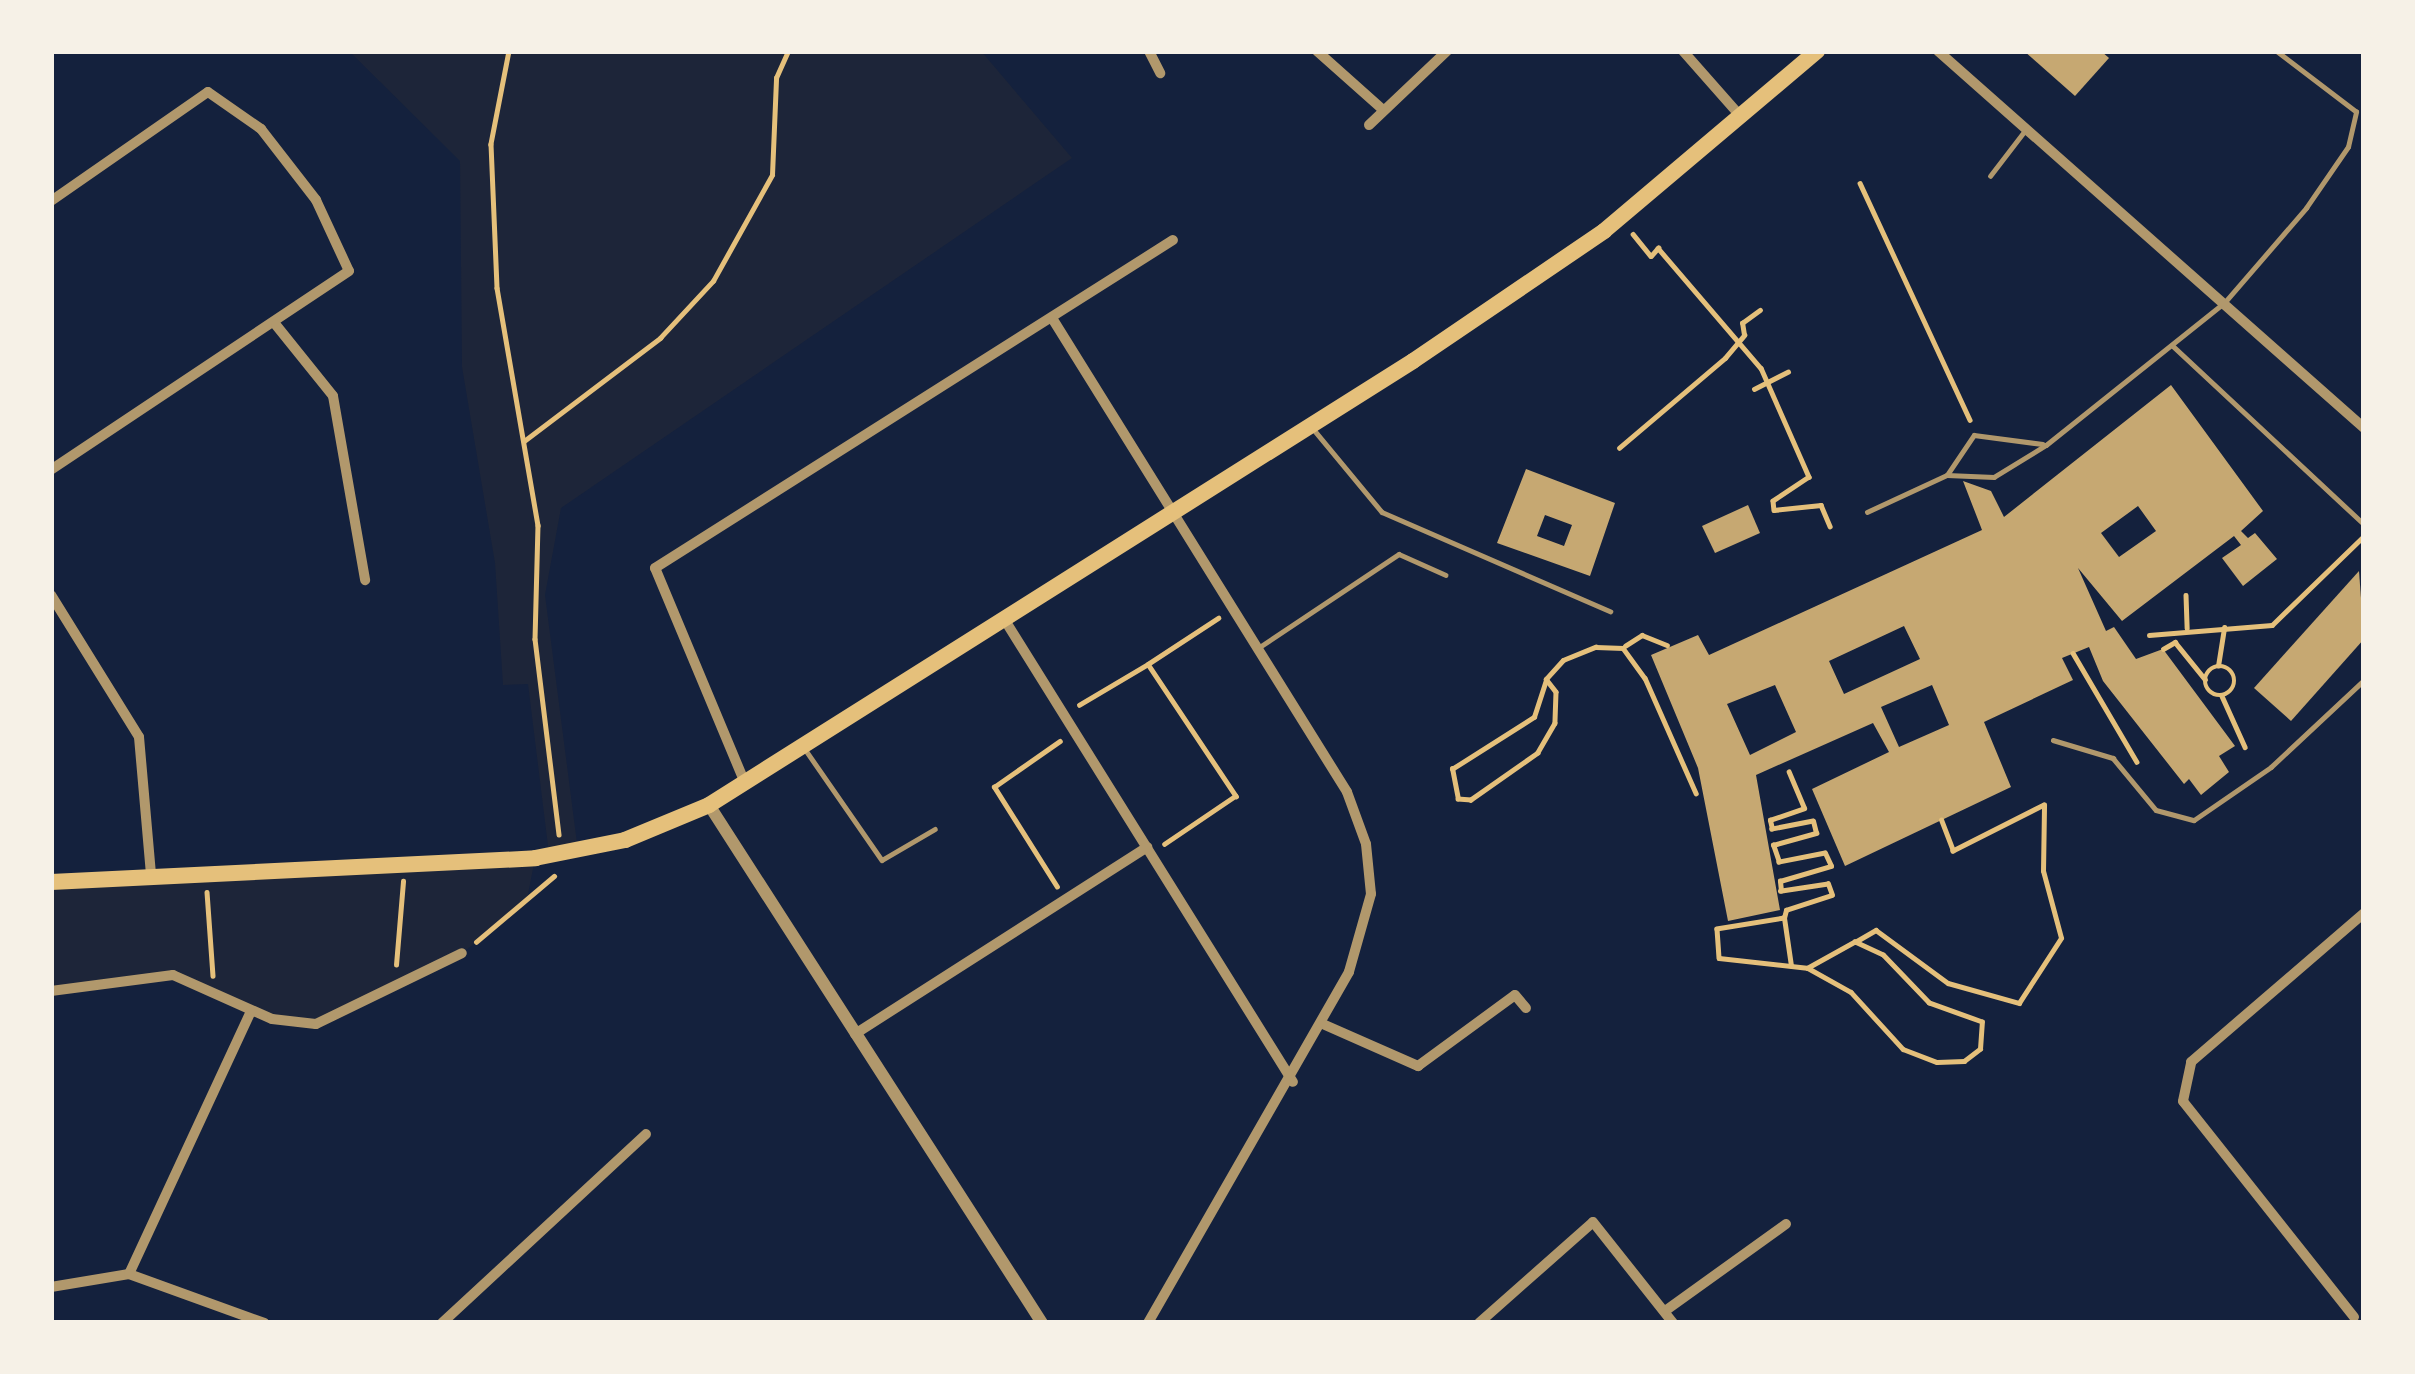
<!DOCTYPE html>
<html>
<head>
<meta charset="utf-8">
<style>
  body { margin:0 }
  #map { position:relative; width:2415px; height:1374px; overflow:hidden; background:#14213d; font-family:Signika,sans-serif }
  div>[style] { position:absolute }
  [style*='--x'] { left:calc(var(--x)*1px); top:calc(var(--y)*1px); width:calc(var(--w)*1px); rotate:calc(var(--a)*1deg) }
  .green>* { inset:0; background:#1d2539 }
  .building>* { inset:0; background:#c6a872 }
  .path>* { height:4.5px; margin:-2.25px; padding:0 2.25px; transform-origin:2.25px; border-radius:2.25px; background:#e5c07b }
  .path>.ring { margin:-2.25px; padding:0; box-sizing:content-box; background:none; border:4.5px solid #e5c07b; border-radius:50% }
  .service>* { height:4.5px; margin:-2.25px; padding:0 2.25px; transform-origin:2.25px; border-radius:2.25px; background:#b1986c }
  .minor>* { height:10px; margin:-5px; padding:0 5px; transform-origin:5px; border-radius:5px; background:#b1986c }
  .tertiary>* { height:12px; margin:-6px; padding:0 6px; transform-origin:6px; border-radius:6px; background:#b1986c }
  .primary>* { height:16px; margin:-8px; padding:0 8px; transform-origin:8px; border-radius:8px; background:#e5c07b }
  span { translate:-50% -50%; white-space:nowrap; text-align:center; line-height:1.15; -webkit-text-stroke:12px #f6f1e7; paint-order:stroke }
  .frame { position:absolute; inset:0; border:54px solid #f6f1e7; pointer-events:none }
</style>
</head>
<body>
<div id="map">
  <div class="green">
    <i style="clip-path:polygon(349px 51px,981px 51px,1072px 158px,561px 508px,545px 595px,578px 851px,549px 854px,528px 684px,503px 685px,495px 563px,462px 367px,460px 161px)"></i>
    <i style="clip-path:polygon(535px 858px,526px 905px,462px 953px,316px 1024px,272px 1019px,173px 975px,51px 991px,51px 882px)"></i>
  </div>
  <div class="building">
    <i style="clip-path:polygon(2024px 51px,2101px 51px,2109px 58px,2075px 96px)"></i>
    <i style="clip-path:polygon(evenodd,2171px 385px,2263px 511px,2241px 531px,2248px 538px,2255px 533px,2277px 559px,2243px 586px,2222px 558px,2241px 545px,2234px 536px,2122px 621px,2078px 568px,2106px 631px,2114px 627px,2136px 659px,2163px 649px,2235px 746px,2219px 756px,2229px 772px,2201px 795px,2189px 779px,2184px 784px,2103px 681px,2089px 647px,2062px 658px,2073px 680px,1984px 722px,2011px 787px,1845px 866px,1812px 789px,1889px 752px,1873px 723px,1756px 775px,1780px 910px,1728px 921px,1698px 768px,1651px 655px,1698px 635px,1709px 655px,1982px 530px,1963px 481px,1991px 491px,2004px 517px,2171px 385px,2138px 506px,2156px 531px,2119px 557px,2101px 533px,2138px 506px,2171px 385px,1904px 626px,1920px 659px,1844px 694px,1829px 661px,1904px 626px,2171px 385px,1775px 685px,1796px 732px,1750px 755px,1727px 704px,1775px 685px,2171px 385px,1932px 685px,1949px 725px,1899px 747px,1881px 707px,1932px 685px)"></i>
    <i style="clip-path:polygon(evenodd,1526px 469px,1615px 503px,1590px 576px,1497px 543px,1526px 469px,1545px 515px,1572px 525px,1564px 546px,1537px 536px,1545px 515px)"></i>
    <i style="clip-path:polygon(1748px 505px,1760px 533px,1715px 553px,1702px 526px)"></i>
    <i style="clip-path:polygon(2359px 571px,2364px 639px,2291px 721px,2254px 688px)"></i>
  </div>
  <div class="path">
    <i style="--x:509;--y:51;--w:95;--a:101"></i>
    <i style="--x:491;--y:144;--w:144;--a:87.6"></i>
    <i style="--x:497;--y:288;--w:241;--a:80.2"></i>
    <i style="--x:538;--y:525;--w:114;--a:91.5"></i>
    <i style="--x:535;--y:639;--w:197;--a:83"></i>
    <i style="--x:1860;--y:183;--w:261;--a:65.1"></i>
    <i style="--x:1633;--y:234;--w:28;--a:51"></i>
    <i style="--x:1651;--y:256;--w:11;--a:-49"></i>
    <i style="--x:1658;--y:248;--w:158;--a:49.4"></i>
    <i style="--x:1761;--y:368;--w:119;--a:66.2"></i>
    <i style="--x:1809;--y:477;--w:43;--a:146.3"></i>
    <i style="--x:1773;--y:501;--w:9;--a:84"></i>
    <i style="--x:1774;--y:510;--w:47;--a:-6.1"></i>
    <i style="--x:1821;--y:505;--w:23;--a:67"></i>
    <i style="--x:1754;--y:389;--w:38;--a:-27"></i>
    <i style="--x:524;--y:441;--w:171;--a:-37.1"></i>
    <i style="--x:660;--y:338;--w:78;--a:-47.1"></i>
    <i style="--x:713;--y:281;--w:121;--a:-60.9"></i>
    <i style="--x:772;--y:175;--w:97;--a:-87.6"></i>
    <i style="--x:776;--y:78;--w:30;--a:-66"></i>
    <i style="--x:1619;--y:448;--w:139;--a:-40.3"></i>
    <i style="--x:1725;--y:358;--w:30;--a:-50"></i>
    <i style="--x:1744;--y:335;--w:12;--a:-99"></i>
    <i style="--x:1742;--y:323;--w:22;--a:-36"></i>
    <i style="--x:2186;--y:595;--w:33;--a:88"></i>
    <i style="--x:2149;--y:635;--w:123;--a:-4.6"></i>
    <i style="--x:2272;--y:625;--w:128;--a:-44.1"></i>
    <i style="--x:1625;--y:646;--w:20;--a:-33"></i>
    <i style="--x:1642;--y:635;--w:27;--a:22"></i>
    <i style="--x:2163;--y:649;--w:14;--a:-30"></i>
    <i style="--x:2175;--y:642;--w:48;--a:51"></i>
    <i style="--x:2073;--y:653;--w:126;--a:59.6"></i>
    <i style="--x:1148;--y:664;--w:84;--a:-33.3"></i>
    <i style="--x:2218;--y:666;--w:39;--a:-81"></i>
    <i class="ring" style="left:2205px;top:666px;width:25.5px;height:25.5px"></i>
    <i style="--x:1546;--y:679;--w:16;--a:52"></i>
    <i style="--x:1556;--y:692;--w:31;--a:92"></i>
    <i style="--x:1555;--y:723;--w:34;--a:120"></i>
    <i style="--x:1538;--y:753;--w:82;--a:145"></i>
    <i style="--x:1471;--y:800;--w:13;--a:-176"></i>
    <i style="--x:1458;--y:799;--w:31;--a:-101"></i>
    <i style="--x:1452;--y:769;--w:97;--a:-32.4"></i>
    <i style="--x:1534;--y:717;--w:40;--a:-72"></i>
    <i style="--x:1546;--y:679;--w:25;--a:-48"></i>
    <i style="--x:1563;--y:660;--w:35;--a:-22"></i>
    <i style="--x:1596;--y:647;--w:27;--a:2"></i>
    <i style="--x:1623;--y:648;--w:37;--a:54"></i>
    <i style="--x:1645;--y:678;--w:126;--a:66.1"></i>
    <i style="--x:2222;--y:696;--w:56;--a:65.7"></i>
    <i style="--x:1079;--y:705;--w:80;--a:-30.7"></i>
    <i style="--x:1148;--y:664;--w:159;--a:56.3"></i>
    <i style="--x:1236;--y:796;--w:86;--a:145.9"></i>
    <i style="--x:1057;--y:887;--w:118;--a:-122.2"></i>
    <i style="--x:994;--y:787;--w:80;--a:-34.9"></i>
    <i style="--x:207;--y:892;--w:84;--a:85.9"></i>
    <i style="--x:1784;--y:918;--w:8;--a:-76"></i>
    <i style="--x:1786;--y:910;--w:48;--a:-18.1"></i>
    <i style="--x:1832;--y:895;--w:12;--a:-110"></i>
    <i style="--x:1828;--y:884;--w:48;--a:171.5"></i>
    <i style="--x:1781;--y:891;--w:10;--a:-96"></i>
    <i style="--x:1780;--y:881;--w:53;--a:-16.4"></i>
    <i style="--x:1831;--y:866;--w:14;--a:-115"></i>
    <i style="--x:1825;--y:853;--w:47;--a:168.9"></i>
    <i style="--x:1779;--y:862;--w:18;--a:-109"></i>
    <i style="--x:1773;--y:845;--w:45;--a:-15.6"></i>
    <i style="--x:1816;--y:833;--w:12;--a:-104"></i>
    <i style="--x:1813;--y:821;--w:42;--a:169"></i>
    <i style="--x:1772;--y:829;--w:9;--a:-103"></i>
    <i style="--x:1770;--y:820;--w:36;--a:-19"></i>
    <i style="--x:1804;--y:808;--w:39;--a:-113"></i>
    <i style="--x:476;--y:942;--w:102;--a:-40.2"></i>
    <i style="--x:1855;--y:942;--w:24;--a:-30"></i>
    <i style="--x:1876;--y:930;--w:89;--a:36.4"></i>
    <i style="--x:1948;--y:983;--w:74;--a:15.7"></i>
    <i style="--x:2019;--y:1003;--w:77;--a:-57.1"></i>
    <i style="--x:2061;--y:938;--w:69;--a:-105"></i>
    <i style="--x:2043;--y:871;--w:66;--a:-89.1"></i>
    <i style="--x:2044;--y:805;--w:102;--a:153.2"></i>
    <i style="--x:1953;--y:851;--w:33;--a:-111"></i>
    <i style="--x:396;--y:965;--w:84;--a:-85.2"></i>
    <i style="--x:1791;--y:966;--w:49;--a:-98.3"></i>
    <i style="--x:1784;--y:918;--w:68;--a:170.7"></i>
    <i style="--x:1717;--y:929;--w:29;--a:86"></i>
    <i style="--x:1719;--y:958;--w:90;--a:6.4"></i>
    <i style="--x:1808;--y:968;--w:49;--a:29.2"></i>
    <i style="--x:1851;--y:992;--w:77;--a:47.6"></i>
    <i style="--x:1903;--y:1049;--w:36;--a:21"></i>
    <i style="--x:1937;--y:1062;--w:27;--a:-2"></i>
    <i style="--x:1964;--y:1061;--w:20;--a:-37"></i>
    <i style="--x:1980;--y:1049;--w:27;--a:-86"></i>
    <i style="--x:1982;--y:1022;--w:56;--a:-160.3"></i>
    <i style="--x:1929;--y:1003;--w:66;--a:-133.8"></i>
    <i style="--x:1883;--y:955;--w:31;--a:-155"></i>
    <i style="--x:1855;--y:942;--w:54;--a:151"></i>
  </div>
  <div class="service">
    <i style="--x:1990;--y:176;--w:54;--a:-52.5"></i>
    <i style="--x:2173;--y:346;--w:261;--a:43"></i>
    <i style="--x:1315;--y:431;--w:105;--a:50.4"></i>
    <i style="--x:1382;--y:512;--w:249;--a:23.5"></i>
    <i style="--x:1947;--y:475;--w:47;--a:2.4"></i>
    <i style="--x:1994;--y:477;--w:61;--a:-31.6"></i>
    <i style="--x:2046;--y:445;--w:229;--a:-38.6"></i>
    <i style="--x:2225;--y:302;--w:124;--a:-49.2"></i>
    <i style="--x:2306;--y:208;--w:74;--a:-55.5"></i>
    <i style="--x:2348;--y:147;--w:36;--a:-77"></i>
    <i style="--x:2356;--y:112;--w:101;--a:-142.7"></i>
    <i style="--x:1867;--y:512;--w:88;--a:-24.8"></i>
    <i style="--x:1947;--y:475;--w:48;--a:-56"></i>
    <i style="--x:1974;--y:435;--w:69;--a:7.5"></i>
    <i style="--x:1258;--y:648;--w:169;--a:-33.7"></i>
    <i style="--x:1399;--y:554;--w:51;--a:24.1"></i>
    <i style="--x:2053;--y:740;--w:63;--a:16.7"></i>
    <i style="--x:2113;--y:758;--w:67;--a:50.4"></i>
    <i style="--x:2156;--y:810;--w:39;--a:15"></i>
    <i style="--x:2194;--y:820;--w:93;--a:-34.5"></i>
    <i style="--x:2271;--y:767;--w:127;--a:-43.1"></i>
    <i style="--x:805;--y:749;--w:135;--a:55.3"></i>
    <i style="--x:882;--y:860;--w:61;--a:-30.3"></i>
  </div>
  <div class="minor">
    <i style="--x:1149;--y:51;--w:25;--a:63"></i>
    <i style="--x:1317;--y:51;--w:87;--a:41.7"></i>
    <i style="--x:1683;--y:51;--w:89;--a:48.6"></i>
    <i style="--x:1938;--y:51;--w:569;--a:41.51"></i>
    <i style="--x:1369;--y:125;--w:108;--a:-43.5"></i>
    <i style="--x:51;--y:201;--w:191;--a:-34.8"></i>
    <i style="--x:208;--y:92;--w:65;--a:34.9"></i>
    <i style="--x:261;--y:129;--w:90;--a:52.2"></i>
    <i style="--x:316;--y:200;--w:78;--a:65.1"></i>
    <i style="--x:349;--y:271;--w:358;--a:146.3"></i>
    <i style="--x:1052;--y:318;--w:558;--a:58.1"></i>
    <i style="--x:1347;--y:792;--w:55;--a:69.9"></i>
    <i style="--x:1366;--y:844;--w:50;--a:84.3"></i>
    <i style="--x:1371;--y:894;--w:81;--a:105.8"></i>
    <i style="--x:1349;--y:972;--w:404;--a:119.8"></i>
    <i style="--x:276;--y:325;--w:91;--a:51.2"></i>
    <i style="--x:333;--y:396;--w:187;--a:80.1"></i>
    <i style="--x:51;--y:595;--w:167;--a:58.2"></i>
    <i style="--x:139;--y:737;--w:139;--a:85"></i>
    <i style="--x:1006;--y:622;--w:542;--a:58.04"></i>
    <i style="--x:745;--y:783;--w:233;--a:-112.7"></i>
    <i style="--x:655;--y:568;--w:613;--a:-32.34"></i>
    <i style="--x:51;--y:991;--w:123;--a:-7.5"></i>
    <i style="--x:173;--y:975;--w:108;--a:24"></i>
    <i style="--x:272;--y:1019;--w:44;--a:6.5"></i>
    <i style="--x:316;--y:1024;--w:162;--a:-25.9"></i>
    <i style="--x:1325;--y:1025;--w:102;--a:23.8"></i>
    <i style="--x:1418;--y:1066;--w:120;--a:-36.2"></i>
    <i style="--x:1515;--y:995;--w:17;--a:50"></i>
    <i style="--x:855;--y:1034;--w:347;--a:-32.6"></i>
    <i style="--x:129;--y:1274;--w:290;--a:-65.1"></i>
    <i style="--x:51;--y:1287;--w:79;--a:-9.5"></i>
    <i style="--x:129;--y:1274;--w:144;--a:19.9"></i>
    <i style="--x:1665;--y:1311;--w:149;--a:-35.7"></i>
    <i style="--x:2354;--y:1317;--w:275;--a:-128.4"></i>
    <i style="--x:2183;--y:1101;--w:40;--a:-78"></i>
    <i style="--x:2191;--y:1062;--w:228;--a:-40.7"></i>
    <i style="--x:442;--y:1323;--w:278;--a:-42.8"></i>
    <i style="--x:1479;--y:1323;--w:152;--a:-41.5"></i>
    <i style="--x:1593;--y:1222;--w:129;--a:51.6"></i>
  </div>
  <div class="tertiary">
    <i style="--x:709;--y:805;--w:616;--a:57.26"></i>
  </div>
  <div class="primary">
    <i style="--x:51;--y:882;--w:485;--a:-2.8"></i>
    <i style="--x:535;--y:858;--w:92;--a:-11.3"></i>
    <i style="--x:625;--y:840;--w:91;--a:-22.6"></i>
    <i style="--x:709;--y:805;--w:832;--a:-32.24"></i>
    <i style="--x:1413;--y:361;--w:231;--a:-34.2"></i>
    <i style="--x:1604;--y:231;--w:279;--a:-40.2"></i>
  </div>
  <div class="frame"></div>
</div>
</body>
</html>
